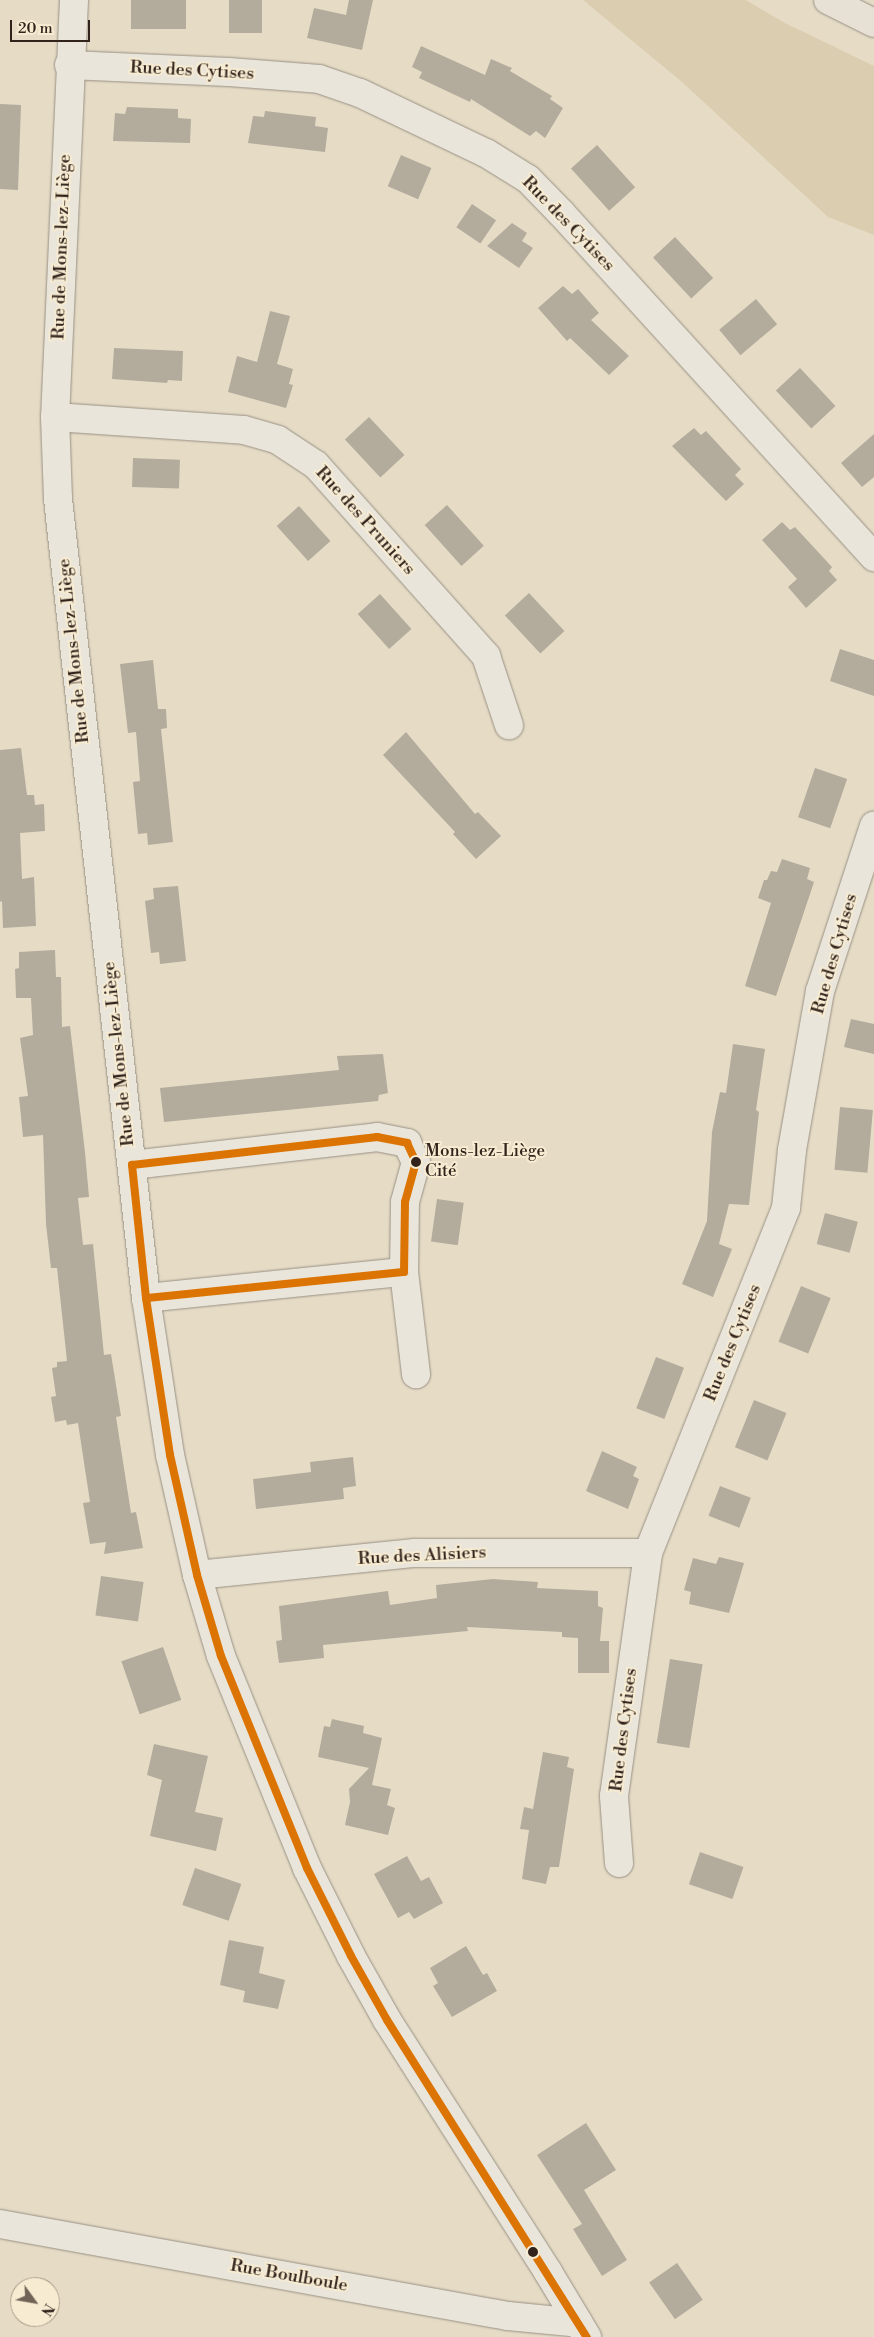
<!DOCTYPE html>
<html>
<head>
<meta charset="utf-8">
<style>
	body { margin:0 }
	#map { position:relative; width:874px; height:2337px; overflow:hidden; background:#e6dcc6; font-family:"Libre Bodoni",serif }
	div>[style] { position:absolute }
	.green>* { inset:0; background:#dbcdb0 }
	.building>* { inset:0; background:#b3ab9c; transform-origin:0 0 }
	.roads { filter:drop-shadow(0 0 1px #989083) drop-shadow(0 0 1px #989083) }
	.minor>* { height:28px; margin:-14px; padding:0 14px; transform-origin:14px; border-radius:14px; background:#eae5da }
	.major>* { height:28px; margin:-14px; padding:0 14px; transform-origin:14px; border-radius:14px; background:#e6e1d4 }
	.bus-1>* { height:8px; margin:-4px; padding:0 4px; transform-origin:4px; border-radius:4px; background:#dc7403 }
	.dots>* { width:14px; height:14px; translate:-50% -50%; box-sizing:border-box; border:2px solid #f7ecd2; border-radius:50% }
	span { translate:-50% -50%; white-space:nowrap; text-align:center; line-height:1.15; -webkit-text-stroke:4px #f7ecd2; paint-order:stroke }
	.bus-label { font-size:17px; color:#31221b }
	.left { translate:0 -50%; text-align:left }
	.street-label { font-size:18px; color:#31221b }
	.north { position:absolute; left:10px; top:2277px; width:50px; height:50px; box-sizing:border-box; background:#f7ecd2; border:1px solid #a89b89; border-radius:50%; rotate:122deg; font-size:14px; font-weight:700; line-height:20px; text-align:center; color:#31221b }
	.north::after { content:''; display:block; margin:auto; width:18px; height:22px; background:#706357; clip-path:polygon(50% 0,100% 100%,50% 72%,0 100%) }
	.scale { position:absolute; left:10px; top:20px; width:80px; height:22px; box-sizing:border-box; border:2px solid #31221b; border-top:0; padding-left:6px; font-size:15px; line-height:18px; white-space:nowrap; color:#31221b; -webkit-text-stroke:4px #f7ecd2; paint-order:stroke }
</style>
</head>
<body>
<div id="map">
	<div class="green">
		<div style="clip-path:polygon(583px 0,746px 0,783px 22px,874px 66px,874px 235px,828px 217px,682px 82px)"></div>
	</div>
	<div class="building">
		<div style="left:131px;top:0;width:55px;height:29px"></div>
		<div style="left:229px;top:0;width:33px;height:33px"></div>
		<div style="clip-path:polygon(349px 0,373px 0,362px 50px,307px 38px,314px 8px,346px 15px)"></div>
		<div style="clip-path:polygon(421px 46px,485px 75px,491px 59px,512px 68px,510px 71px,552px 96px,550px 99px,563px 108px,545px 138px,536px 131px,530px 136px,471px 99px,470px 102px,419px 78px,422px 72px,412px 67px)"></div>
		<div style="clip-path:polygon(0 104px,21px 105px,18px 190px,0 189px)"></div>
		<div style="clip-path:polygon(127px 107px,178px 109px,178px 118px,191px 119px,190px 143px,113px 141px,115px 113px,125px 114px)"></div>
		<div style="clip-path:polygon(265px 111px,316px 117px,315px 126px,328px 128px,325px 152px,248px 143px,253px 116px,264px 117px)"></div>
		<div style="left:597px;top:145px;width:57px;height:35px;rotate:48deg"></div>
		<div style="left:401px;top:155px;width:33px;height:34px;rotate:23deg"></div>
		<div style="left:472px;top:204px;width:29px;height:28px;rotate:34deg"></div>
		<div style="clip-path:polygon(512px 223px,527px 233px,522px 241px,533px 248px,519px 268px,487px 246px)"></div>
		<div style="left:675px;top:237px;width:56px;height:30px;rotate:47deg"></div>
		<div style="clip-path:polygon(563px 286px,572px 294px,578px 289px,599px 313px,591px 320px,629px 356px,609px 375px,570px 338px,567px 341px,538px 308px)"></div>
		<div style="left:756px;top:299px;width:33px;height:48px;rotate:50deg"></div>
		<div style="clip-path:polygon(270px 311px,290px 316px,277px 364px,293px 369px,289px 384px,293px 385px,286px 408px,228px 392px,237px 356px,257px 362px)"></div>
		<div style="clip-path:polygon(114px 348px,183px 351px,182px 381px,168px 380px,167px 383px,112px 379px)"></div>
		<div style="left:800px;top:368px;width:52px;height:33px;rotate:47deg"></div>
		<div style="left:369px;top:417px;width:52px;height:33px;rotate:47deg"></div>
		<div style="clip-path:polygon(694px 428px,701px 435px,706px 431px,741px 469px,735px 475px,744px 484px,726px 501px,672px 446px)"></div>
		<div style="clip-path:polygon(874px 434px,874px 477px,862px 487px,841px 463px)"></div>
		<div style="left:133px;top:458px;width:47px;height:29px;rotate:2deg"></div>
		<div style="left:447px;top:505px;width:55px;height:30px;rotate:48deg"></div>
		<div style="left:299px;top:506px;width:47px;height:30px;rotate:48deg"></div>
		<div style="clip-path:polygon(782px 522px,790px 530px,795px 527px,832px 567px,829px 571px,837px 580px,806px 608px,788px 587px,797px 579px,762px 540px)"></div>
		<div style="left:529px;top:593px;width:52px;height:33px;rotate:47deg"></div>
		<div style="left:380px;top:594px;width:47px;height:30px;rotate:48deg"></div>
		<div style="clip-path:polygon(840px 649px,874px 660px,874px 696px,830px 681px)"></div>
		<div style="clip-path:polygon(153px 660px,158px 709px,166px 709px,167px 728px,161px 729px,173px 842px,148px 845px,147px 833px,138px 834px,133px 782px,140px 781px,136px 732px,128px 733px,120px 664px)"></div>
		<div style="clip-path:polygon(406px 732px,475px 814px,478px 812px,501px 836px,476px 859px,453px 834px,455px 832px,383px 755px)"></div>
		<div style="clip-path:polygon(21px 748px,27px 795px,34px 795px,35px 805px,44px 804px,45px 831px,20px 833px,22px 879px,34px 877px,36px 926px,3px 928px,2px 901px,0 902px,0 750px)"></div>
		<div style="left:815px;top:768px;width:34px;height:52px;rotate:19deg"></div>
		<div style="clip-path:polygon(782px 859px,810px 868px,807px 879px,814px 882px,776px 996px,745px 986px,771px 903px,758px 898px,764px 880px,767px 880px,771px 871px,777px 872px)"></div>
		<div style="clip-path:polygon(178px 886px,186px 961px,160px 964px,159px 952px,151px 953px,145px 901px,154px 899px,153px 888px)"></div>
		<div style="clip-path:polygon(55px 950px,56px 977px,61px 977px,62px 1027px,70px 1026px,85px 1152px,89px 1197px,78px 1198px,83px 1245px,93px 1244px,104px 1355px,111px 1354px,121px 1416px,116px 1417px,131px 1513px,136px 1512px,143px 1548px,104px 1554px,106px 1542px,90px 1544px,83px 1503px,90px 1502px,78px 1423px,67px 1425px,66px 1420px,55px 1422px,51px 1397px,56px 1396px,52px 1368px,57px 1367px,57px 1362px,67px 1361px,57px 1268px,51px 1268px,46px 1224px,43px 1135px,23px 1137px,19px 1097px,28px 1096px,20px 1038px,33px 1035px,31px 998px,16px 998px,15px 969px,19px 968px,19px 952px)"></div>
		<div style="clip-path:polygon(851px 1019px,874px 1024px,874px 1054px,844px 1047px)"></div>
		<div style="clip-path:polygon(733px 1044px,765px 1049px,756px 1110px,759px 1112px,749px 1205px,729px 1204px,719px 1244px,732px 1249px,713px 1297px,682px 1284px,707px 1221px,712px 1132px,720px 1092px,726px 1093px)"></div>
		<div style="clip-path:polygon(383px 1054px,388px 1093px,379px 1095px,378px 1101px,164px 1122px,160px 1088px,339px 1070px,337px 1056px)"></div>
		<div style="left:840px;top:1107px;width:33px;height:63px;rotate:5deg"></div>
		<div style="left:437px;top:1199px;width:27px;height:43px;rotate:8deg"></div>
		<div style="left:825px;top:1213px;width:34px;height:32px;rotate:15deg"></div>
		<div style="left:801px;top:1286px;width:32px;height:60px;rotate:22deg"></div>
		<div style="left:656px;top:1357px;width:30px;height:55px;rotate:21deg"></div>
		<div style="left:754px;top:1400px;width:35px;height:51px;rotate:22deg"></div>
		<div style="clip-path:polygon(602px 1451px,637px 1467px,633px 1476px,639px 1479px,628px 1509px,586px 1491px)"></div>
		<div style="clip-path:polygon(353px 1457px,356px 1486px,343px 1488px,344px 1499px,256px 1509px,253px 1479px,311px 1472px,310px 1462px)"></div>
		<div style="left:720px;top:1486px;width:33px;height:32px;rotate:21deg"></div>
		<div style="clip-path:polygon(719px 1557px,744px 1563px,729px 1613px,689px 1604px,691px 1592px,684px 1590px,693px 1558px,716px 1564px)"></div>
		<div style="left:101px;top:1576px;width:43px;height:40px;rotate:8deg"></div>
		<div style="clip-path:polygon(493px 1579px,538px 1582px,537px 1588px,598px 1591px,598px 1606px,603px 1608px,600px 1641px,609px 1641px,609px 1673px,578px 1673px,578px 1638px,562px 1637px,562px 1632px,467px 1627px,468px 1631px,323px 1645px,324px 1658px,279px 1663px,276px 1641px,282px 1640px,279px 1606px,388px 1591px,390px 1605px,437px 1598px,436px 1585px)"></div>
		<div style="left:163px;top:1647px;width:56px;height:44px;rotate:71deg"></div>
		<div style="left:670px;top:1659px;width:33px;height:85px;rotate:9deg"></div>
		<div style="clip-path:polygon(332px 1719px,364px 1726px,363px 1733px,382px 1738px,372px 1785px,391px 1789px,387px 1805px,395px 1808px,388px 1835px,345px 1825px,350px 1802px,349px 1789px,369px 1768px,318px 1757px,324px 1726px,330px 1727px)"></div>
		<div style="clip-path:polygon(154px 1744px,208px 1756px,195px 1812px,223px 1818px,216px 1851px,150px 1836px,162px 1780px,147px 1775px)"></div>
		<div style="clip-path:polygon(543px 1752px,569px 1757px,567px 1767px,574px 1769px,559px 1867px,550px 1867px,546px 1884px,522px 1879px,529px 1830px,520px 1829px,524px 1807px,533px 1809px)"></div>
		<div style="left:700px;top:1852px;width:46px;height:34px;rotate:19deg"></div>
		<div style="clip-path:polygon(407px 1856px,421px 1881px,429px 1877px,443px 1903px,414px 1919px,409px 1912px,398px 1918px,374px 1874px)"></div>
		<div style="left:195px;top:1868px;width:49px;height:39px;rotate:19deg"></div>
		<div style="clip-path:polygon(229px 1940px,264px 1947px,259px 1973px,285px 1980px,278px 2009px,243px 2002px,245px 1991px,220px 1985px)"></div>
		<div style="clip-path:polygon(466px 1946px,483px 1975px,487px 1973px,497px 1991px,452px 2017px,433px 1986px,438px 1983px,430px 1968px)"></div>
		<div style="clip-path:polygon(586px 2123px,616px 2170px,584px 2190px,627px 2260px,602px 2276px,573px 2229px,582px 2224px,537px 2155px)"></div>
		<div style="left:677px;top:2263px;width:45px;height:34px;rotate:55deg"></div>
	</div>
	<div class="roads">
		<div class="minor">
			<div style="left:74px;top:0;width:417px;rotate:92.6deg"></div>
			<div style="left:55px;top:417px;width:82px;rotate:87.9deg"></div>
			<div style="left:58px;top:499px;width:804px;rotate:83.71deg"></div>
			<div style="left:146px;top:1298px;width:159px;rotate:81.3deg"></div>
			<div style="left:170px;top:1455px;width:123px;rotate:77.3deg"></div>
			<div style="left:197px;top:1575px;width:84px;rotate:73.5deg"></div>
			<div style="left:221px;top:1656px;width:229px;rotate:67.9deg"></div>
			<div style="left:307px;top:1868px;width:98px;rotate:63.4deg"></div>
			<div style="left:351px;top:1956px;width:73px;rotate:60.6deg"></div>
			<div style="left:387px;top:2020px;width:299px;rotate:57.4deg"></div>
			<div style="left:548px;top:2272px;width:76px;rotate:59deg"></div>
			<div style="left:69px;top:65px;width:160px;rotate:2.5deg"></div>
			<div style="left:229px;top:72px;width:90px;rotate:4.4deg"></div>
			<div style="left:319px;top:79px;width:43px;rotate:18.9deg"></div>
			<div style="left:360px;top:93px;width:140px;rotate:25.5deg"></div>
			<div style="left:486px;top:153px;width:49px;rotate:31.8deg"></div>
			<div style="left:528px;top:179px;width:49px;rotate:45.8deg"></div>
			<div style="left:562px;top:214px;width:464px;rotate:47.7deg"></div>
			<div style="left:55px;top:417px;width:189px;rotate:3.9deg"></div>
			<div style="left:244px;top:430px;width:35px;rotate:16deg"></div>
			<div style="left:278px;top:440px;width:45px;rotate:33.3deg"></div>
			<div style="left:316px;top:465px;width:256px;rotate:48.3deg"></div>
			<div style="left:486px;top:656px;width:73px;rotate:71.6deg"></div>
			<div style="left:132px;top:1165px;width:247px;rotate:-6.5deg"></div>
			<div style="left:377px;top:1137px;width:31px;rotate:11deg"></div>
			<div style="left:407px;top:1143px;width:21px;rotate:65deg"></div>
			<div style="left:416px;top:1162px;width:41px;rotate:105.4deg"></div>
			<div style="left:405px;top:1202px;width:70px;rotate:90.8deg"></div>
			<div style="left:404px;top:1272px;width:103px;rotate:83.3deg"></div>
			<div style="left:146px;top:1298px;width:259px;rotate:-5.8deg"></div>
			<div style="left:197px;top:1575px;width:219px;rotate:-5.8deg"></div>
			<div style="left:415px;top:1553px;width:233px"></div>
			<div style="left:619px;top:1863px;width:67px;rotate:-94.3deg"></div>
			<div style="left:614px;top:1796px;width:245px;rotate:-82deg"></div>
			<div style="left:648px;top:1553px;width:372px;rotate:-68.2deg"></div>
			<div style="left:786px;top:1208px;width:58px;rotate:-84.1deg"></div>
			<div style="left:792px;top:1150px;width:161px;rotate:-80deg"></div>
			<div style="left:820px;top:991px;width:174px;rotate:-71.9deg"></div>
			<div style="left:0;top:2224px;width:516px;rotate:10.27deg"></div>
			<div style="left:508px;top:2316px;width:71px;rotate:5.6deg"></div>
		</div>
		<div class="major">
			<div style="left:828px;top:0;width:51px;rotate:26.6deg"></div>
		</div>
	</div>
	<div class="bus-1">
		<div style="left:377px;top:1137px;width:31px;rotate:11deg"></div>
		<div style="left:407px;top:1143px;width:21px;rotate:65deg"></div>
		<div style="left:416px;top:1162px;width:41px;rotate:105.4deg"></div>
		<div style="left:405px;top:1202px;width:70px;rotate:90.8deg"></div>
		<div style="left:404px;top:1272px;width:259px;rotate:174.2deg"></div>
		<div style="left:146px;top:1298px;width:134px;rotate:-96deg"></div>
		<div style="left:132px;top:1165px;width:247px;rotate:-6.5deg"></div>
		<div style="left:146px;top:1298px;width:159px;rotate:81.3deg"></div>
		<div style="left:170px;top:1455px;width:123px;rotate:77.3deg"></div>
		<div style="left:197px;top:1575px;width:84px;rotate:73.5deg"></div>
		<div style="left:221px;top:1656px;width:229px;rotate:67.9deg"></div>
		<div style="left:307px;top:1868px;width:98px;rotate:63.4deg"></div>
		<div style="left:351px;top:1956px;width:73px;rotate:60.6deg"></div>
		<div style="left:387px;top:2020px;width:375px;rotate:57.8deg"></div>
	</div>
	<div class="dots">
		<div style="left:416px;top:1162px;background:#31221b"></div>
		<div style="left:533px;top:2252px;background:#31221b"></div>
	</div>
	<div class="bus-label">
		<span class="left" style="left:425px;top:1162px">Mons-lez-Liège<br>Cité</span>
	</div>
	<div class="street-label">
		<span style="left:192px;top:71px;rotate:3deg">Rue des Cytises</span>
		<span style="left:568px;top:224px;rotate:46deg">Rue des Cytises</span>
		<span style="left:62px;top:247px;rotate:-88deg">Rue de Mons-lez-Liège</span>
		<span style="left:365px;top:521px;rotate:48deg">Rue des Pruniers</span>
		<span style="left:74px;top:651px;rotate:-96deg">Rue de Mons-lez-Liège</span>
		<span style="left:835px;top:954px;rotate:-74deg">Rue des Cytises</span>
		<span style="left:119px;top:1054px;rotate:-96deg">Rue de Mons-lez-Liège</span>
		<span style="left:733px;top:1343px;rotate:-68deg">Rue des Cytises</span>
		<span style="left:422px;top:1556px;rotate:-3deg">Rue des Alisiers</span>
		<span style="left:624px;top:1730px;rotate:-83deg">Rue des Cytises</span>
		<span style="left:289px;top:2276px;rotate:10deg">Rue Boulboule</span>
	</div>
	<div class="north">N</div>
	<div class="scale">20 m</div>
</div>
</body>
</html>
